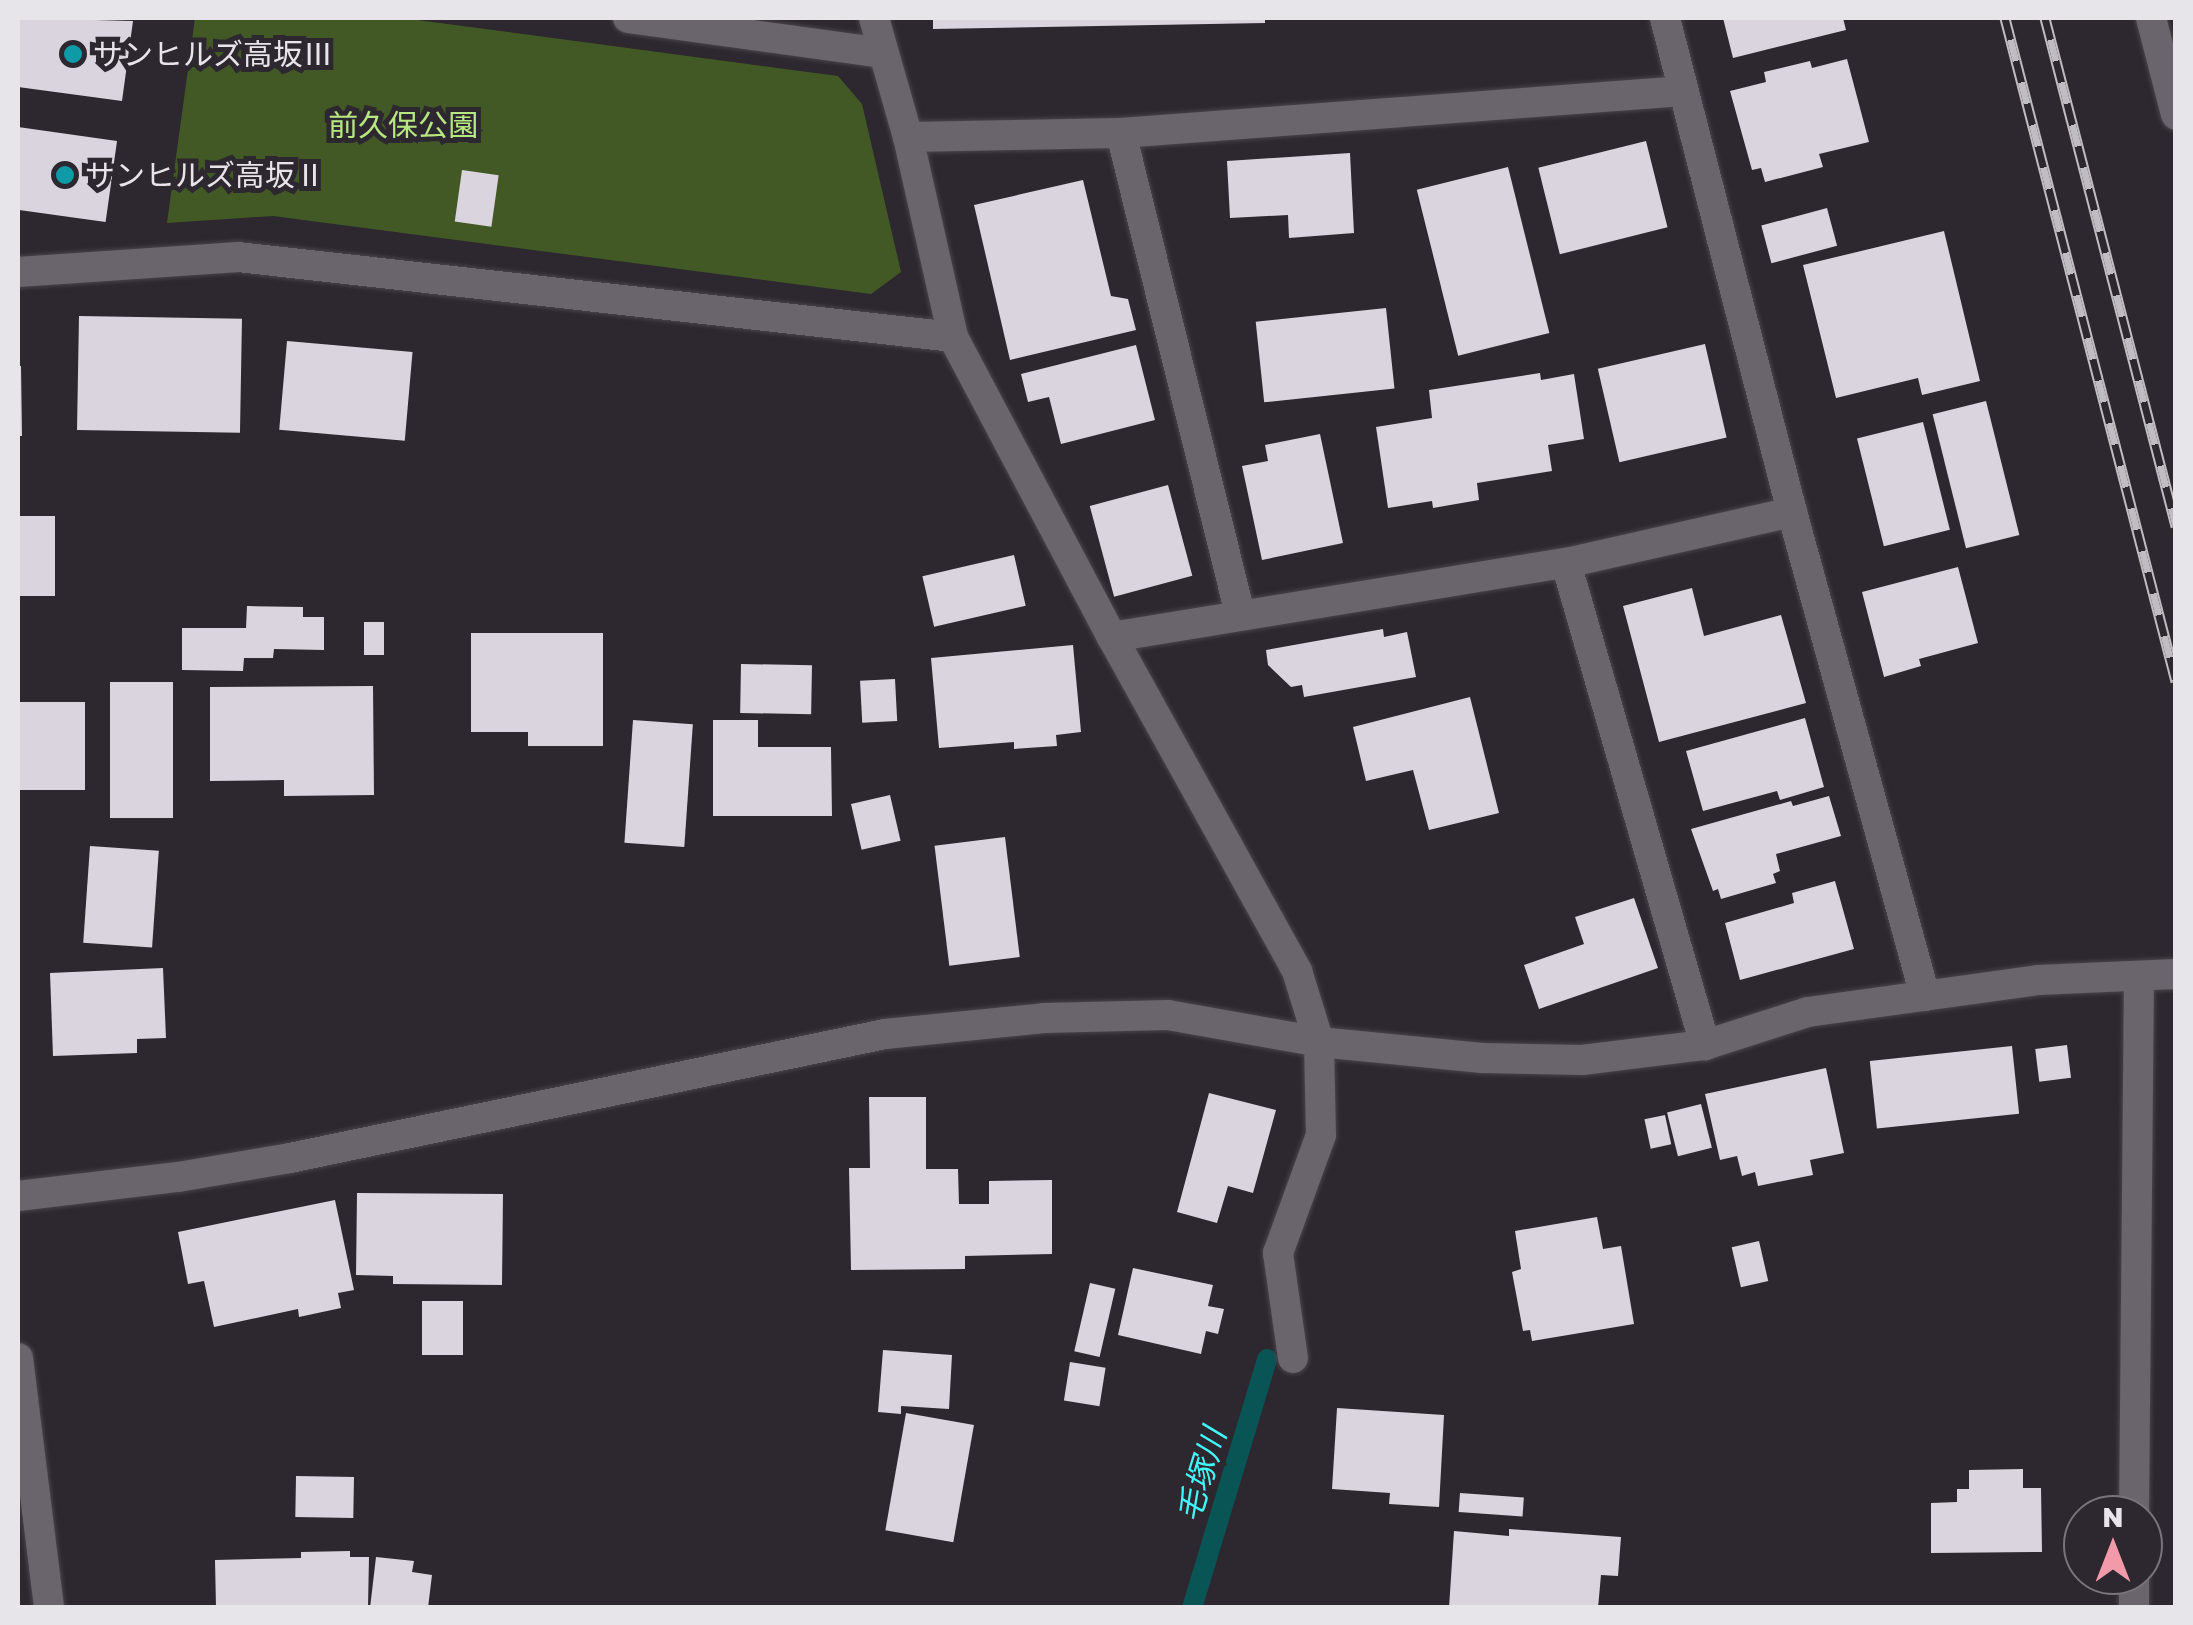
<!DOCTYPE html>
<html>
<head>
<meta charset="utf-8">
<style>
	body { margin:0 }
	#map { position:relative; width:2193px; height:1625px; overflow:hidden; background:#2d282f; font-family:"Golos Text","Noto Sans JP",sans-serif }
	div>[style] { position:absolute }
	.green>* { inset:0; background:#425925 }
	.stream>* { height:20px; margin:-10px; padding:0 10px; transform-origin:10px; border-radius:10px; background:#095455 }
	.building>* { inset:0; background:#d9d4dd; transform-origin:0 0 }
	.roads { filter:drop-shadow(0 0 2px #48444a) drop-shadow(0 0 2px #48444a) }
	.minor>* { height:30px; margin:-15px; padding:0 15px; transform-origin:15px; border-radius:15px; background:#6a646d }
	.rail>* { height:11px; margin-top:-5.5px; transform-origin:0; background:repeating-linear-gradient(90deg,#2d282f 0 22px,#c0bdc2 0 44px); box-sizing:border-box; border-block:2px solid #c0bdc2 }
	.dots>* { width:28px; height:28px; translate:-50% -50%; box-sizing:border-box; border:5px solid #2d282f; border-radius:50% }
	span { translate:-50% -50%; white-space:nowrap; text-align:center; line-height:1.15; -webkit-text-stroke:10px #2d282f; paint-order:stroke }
	.poi-label { font-size:30px; color:#e8e5ea }
	.left { translate:0 -50%; text-align:left }
	.park-label { font-size:30px; color:#b7e780 }
	.water-label { font-size:32px; color:#41f8fb; font-style:italic }
	.frame { position:absolute; inset:0; border:20px solid #e8e5ea; pointer-events:none }
	.north { position:absolute; left:2063px; top:1495px; width:100px; height:100px; box-sizing:border-box; background:#2d282f; border:2px solid #78747a; border-radius:50%; rotate:0deg; font-size:28px; font-weight:700; line-height:40px; text-align:center; color:#e8e5ea }
	.north::after { content:''; display:block; margin:auto; width:35px; height:45px; background:#f39aaa; clip-path:polygon(50% 0,100% 100%,50% 72%,0 100%) }
</style>
</head>
<body>
<div id="map">
	<div class="green">
		<div style="clip-path:polygon(195px 18px,402px 18px,838px 76px,862px 104px,901px 272px,871px 294px,273px 216px,167px 223px)"></div>
	</div>
	<div class="stream">
		<div style="left:1192px;top:1608px;width:260px;rotate:-73.2deg"></div>
	</div>
	<div class="building">
		<div style="clip-path:polygon(18px 18px,133px 21px,122px 101px,18px 87px)"></div>
		<div style="clip-path:polygon(933px 18px,1265px 18px,1265px 23px,933px 29px)"></div>
		<div style="clip-path:polygon(1723px 18px,1843px 18px,1846px 30px,1733px 58px)"></div>
		<div style="clip-path:polygon(1847px 59px,1869px 142px,1819px 154px,1823px 167px,1765px 182px,1761px 168px,1752px 170px,1730px 91px,1766px 82px,1764px 72px,1810px 61px,1812px 68px)"></div>
		<div style="left:18px;top:127px;width:100px;height:82px;rotate:8deg"></div>
		<div style="left:1646px;top:141px;width:89px;height:111px;rotate:76deg"></div>
		<div style="clip-path:polygon(1350px 153px,1354px 233px,1289px 238px,1288px 215px,1230px 218px,1227px 161px)"></div>
		<div style="left:1508px;top:167px;width:171px;height:94px;rotate:76deg"></div>
		<div style="left:462px;top:170px;width:37px;height:52px;rotate:8deg"></div>
		<div style="clip-path:polygon(1083px 180px,1111px 296px,1128px 299px,1136px 330px,1010px 360px,974px 205px)"></div>
		<div style="left:1827px;top:208px;width:39px;height:68px;rotate:75deg"></div>
		<div style="clip-path:polygon(1944px 231px,1980px 381px,1922px 395px,1918px 378px,1836px 398px,1803px 265px)"></div>
		<div style="left:1386px;top:308px;width:81px;height:131px;rotate:84deg"></div>
		<div style="left:79px;top:316px;width:163px;height:114px;rotate:1deg"></div>
		<div style="left:287px;top:341px;width:126px;height:89px;rotate:5deg"></div>
		<div style="left:1705px;top:344px;width:96px;height:110px;rotate:77deg"></div>
		<div style="clip-path:polygon(1136px 345px,1155px 420px,1061px 444px,1049px 397px,1028px 402px,1021px 374px)"></div>
		<div style="clip-path:polygon(18px 366px,21px 366px,22px 436px,18px 436px)"></div>
		<div style="clip-path:polygon(1540px 373px,1541px 380px,1574px 374px,1584px 439px,1548px 445px,1552px 471px,1477px 483px,1479px 500px,1433px 508px,1432px 501px,1388px 508px,1376px 427px,1432px 418px,1429px 390px)"></div>
		<div style="left:1986px;top:401px;width:138px;height:55px;rotate:76deg"></div>
		<div style="left:1923px;top:422px;width:111px;height:68px;rotate:76deg"></div>
		<div style="clip-path:polygon(1320px 434px,1343px 543px,1262px 560px,1242px 466px,1268px 461px,1265px 445px)"></div>
		<div style="left:1168px;top:485px;width:94px;height:81px;rotate:75deg"></div>
		<div style="left:18px;top:516px;width:37px;height:80px"></div>
		<div style="left:1014px;top:555px;width:52px;height:94px;rotate:77deg"></div>
		<div style="clip-path:polygon(1958px 567px,1978px 643px,1919px 659px,1921px 666px,1884px 677px,1862px 592px)"></div>
		<div style="clip-path:polygon(1692px 588px,1704px 636px,1781px 615px,1806px 703px,1659px 742px,1623px 606px)"></div>
		<div style="clip-path:polygon(247px 606px,303px 607px,303px 617px,324px 617px,324px 650px,274px 649px,273px 658px,244px 658px,243px 671px,182px 670px,182px 628px,246px 628px)"></div>
		<div style="left:364px;top:622px;width:20px;height:33px"></div>
		<div style="clip-path:polygon(1383px 629px,1384px 637px,1407px 632px,1416px 677px,1304px 697px,1302px 685px,1291px 687px,1268px 665px,1266px 650px)"></div>
		<div style="clip-path:polygon(471px 633px,603px 633px,603px 746px,528px 746px,528px 732px,471px 732px)"></div>
		<div style="clip-path:polygon(1073px 645px,1081px 732px,1056px 735px,1057px 746px,1014px 749px,1014px 742px,939px 748px,931px 658px)"></div>
		<div style="left:741px;top:664px;width:71px;height:49px;rotate:1deg"></div>
		<div style="left:895px;top:679px;width:42px;height:35px;rotate:87deg"></div>
		<div style="left:110px;top:682px;width:63px;height:136px"></div>
		<div style="clip-path:polygon(373px 686px,374px 795px,284px 796px,284px 780px,210px 781px,210px 687px)"></div>
		<div style="clip-path:polygon(1470px 697px,1499px 813px,1429px 830px,1413px 770px,1366px 781px,1353px 727px)"></div>
		<div style="left:18px;top:702px;width:67px;height:88px"></div>
		<div style="clip-path:polygon(1805px 718px,1824px 787px,1780px 800px,1777px 791px,1703px 811px,1686px 751px)"></div>
		<div style="left:633px;top:720px;width:60px;height:123px;rotate:4deg"></div>
		<div style="clip-path:polygon(713px 720px,758px 720px,758px 747px,831px 747px,832px 816px,713px 816px)"></div>
		<div style="left:890px;top:795px;width:47px;height:40px;rotate:77deg"></div>
		<div style="clip-path:polygon(1829px 796px,1841px 836px,1776px 854px,1780px 871px,1773px 874px,1776px 883px,1721px 899px,1718px 889px,1713px 891px,1691px 829px,1791px 801px,1793px 806px)"></div>
		<div style="left:1005px;top:837px;width:121px;height:71px;rotate:83deg"></div>
		<div style="left:90px;top:846px;width:69px;height:97px;rotate:4deg"></div>
		<div style="clip-path:polygon(1835px 881px,1854px 949px,1740px 980px,1725px 923px,1794px 903px,1792px 893px)"></div>
		<div style="clip-path:polygon(1634px 898px,1658px 968px,1539px 1009px,1524px 965px,1584px 944px,1575px 917px)"></div>
		<div style="clip-path:polygon(163px 968px,166px 1038px,137px 1039px,137px 1053px,53px 1056px,50px 973px)"></div>
		<div style="left:2067px;top:1045px;width:33px;height:32px;rotate:83deg"></div>
		<div style="left:2012px;top:1046px;width:68px;height:143px;rotate:84deg"></div>
		<div style="clip-path:polygon(1826px 1068px,1844px 1153px,1810px 1160px,1813px 1175px,1758px 1186px,1755px 1172px,1742px 1176px,1737px 1156px,1720px 1160px,1705px 1094px)"></div>
		<div style="clip-path:polygon(1209px 1093px,1276px 1110px,1253px 1193px,1228px 1186px,1217px 1223px,1177px 1212px)"></div>
		<div style="clip-path:polygon(869px 1097px,926px 1097px,926px 1169px,958px 1169px,959px 1204px,989px 1204px,989px 1181px,1052px 1180px,1052px 1254px,965px 1256px,965px 1269px,851px 1270px,849px 1168px,870px 1168px)"></div>
		<div style="left:1701px;top:1104px;width:45px;height:35px;rotate:76deg"></div>
		<div style="left:1665px;top:1115px;width:30px;height:21px;rotate:78deg"></div>
		<div style="clip-path:polygon(357px 1193px,503px 1194px,502px 1285px,393px 1284px,393px 1276px,356px 1275px)"></div>
		<div style="clip-path:polygon(335px 1200px,354px 1290px,338px 1293px,341px 1308px,299px 1317px,298px 1309px,214px 1327px,204px 1281px,188px 1284px,178px 1232px)"></div>
		<div style="clip-path:polygon(1597px 1217px,1603px 1249px,1621px 1246px,1634px 1324px,1532px 1341px,1530px 1330px,1523px 1331px,1512px 1272px,1521px 1269px,1515px 1231px)"></div>
		<div style="left:1759px;top:1241px;width:41px;height:28px;rotate:77deg"></div>
		<div style="clip-path:polygon(1133px 1268px,1213px 1285px,1208px 1306px,1224px 1309px,1218px 1334px,1206px 1331px,1201px 1354px,1118px 1335px)"></div>
		<div style="left:1090px;top:1283px;width:26px;height:70px;rotate:13deg"></div>
		<div style="left:422px;top:1301px;width:41px;height:54px"></div>
		<div style="clip-path:polygon(883px 1350px,952px 1355px,949px 1409px,901px 1406px,901px 1414px,878px 1412px)"></div>
		<div style="left:1070px;top:1362px;width:36px;height:39px;rotate:9deg"></div>
		<div style="clip-path:polygon(1337px 1408px,1444px 1415px,1439px 1507px,1389px 1504px,1390px 1493px,1332px 1489px)"></div>
		<div style="left:906px;top:1413px;width:69px;height:119px;rotate:10deg"></div>
		<div style="clip-path:polygon(2023px 1469px,2023px 1488px,2041px 1488px,2042px 1552px,1931px 1553px,1931px 1503px,1957px 1502px,1957px 1489px,1969px 1489px,1969px 1470px)"></div>
		<div style="left:296px;top:1476px;width:58px;height:41px;rotate:1deg"></div>
		<div style="left:1460px;top:1493px;width:64px;height:19px;rotate:4deg"></div>
		<div style="clip-path:polygon(1509px 1529px,1621px 1537px,1618px 1576px,1601px 1575px,1598px 1608px,1449px 1608px,1454px 1531px,1509px 1536px)"></div>
		<div style="clip-path:polygon(350px 1551px,350px 1557px,369px 1557px,368px 1608px,216px 1608px,215px 1560px,301px 1558px,301px 1552px)"></div>
		<div style="clip-path:polygon(376px 1557px,414px 1561px,412px 1572px,432px 1575px,428px 1608px,370px 1608px)"></div>
	</div>
	<div class="roads">
		<div class="minor">
			<div style="left:628px;top:18px;width:256px;rotate:7.8deg"></div>
			<div style="left:874px;top:18px;width:124px;rotate:74.1deg"></div>
			<div style="left:908px;top:137px;width:205px;rotate:77.3deg"></div>
			<div style="left:953px;top:337px;width:340px;rotate:62.1deg"></div>
			<div style="left:1112px;top:637px;width:382px;rotate:61deg"></div>
			<div style="left:1297px;top:971px;width:74px;rotate:72.8deg"></div>
			<div style="left:1319px;top:1042px;width:93px;rotate:88.8deg"></div>
			<div style="left:1321px;top:1135px;width:126px;rotate:110deg"></div>
			<div style="left:1278px;top:1253px;width:106px;rotate:81.9deg"></div>
			<div style="left:1665px;top:18px;width:510px;rotate:75.58deg"></div>
			<div style="left:1792px;top:512px;width:502px;rotate:74.63deg"></div>
			<div style="left:2151px;top:18px;width:100px;rotate:75.5deg"></div>
			<div style="left:1121px;top:133px;width:495px;rotate:76.1deg"></div>
			<div style="left:908px;top:137px;width:213px;rotate:-1.1deg"></div>
			<div style="left:1121px;top:133px;width:564px;rotate:-4.27deg"></div>
			<div style="left:18px;top:272px;width:221px;rotate:-3.9deg"></div>
			<div style="left:238px;top:257px;width:719px;rotate:6.38deg"></div>
			<div style="left:1566px;top:563px;width:502px;rotate:73.91deg"></div>
			<div style="left:1112px;top:637px;width:460px;rotate:-9.3deg"></div>
			<div style="left:1566px;top:563px;width:232px;rotate:-12.7deg"></div>
			<div style="left:18px;top:1196px;width:161px;rotate:-6.8deg"></div>
			<div style="left:178px;top:1177px;width:114px;rotate:-9.6deg"></div>
			<div style="left:290px;top:1158px;width:608px;rotate:-11.77deg"></div>
			<div style="left:885px;top:1034px;width:160px;rotate:-5.7deg"></div>
			<div style="left:1044px;top:1018px;width:124px;rotate:-1.4deg"></div>
			<div style="left:1168px;top:1015px;width:153px;rotate:10.1deg"></div>
			<div style="left:1319px;top:1042px;width:164px;rotate:5.6deg"></div>
			<div style="left:1482px;top:1058px;width:100px;rotate:1.1deg"></div>
			<div style="left:1582px;top:1060px;width:124px;rotate:-7deg"></div>
			<div style="left:1705px;top:1045px;width:108px;rotate:-17.8deg"></div>
			<div style="left:1808px;top:1012px;width:232px;rotate:-7.9deg"></div>
			<div style="left:2038px;top:980px;width:138px;rotate:-2.5deg"></div>
			<div style="left:18px;top:1358px;width:252px;rotate:82.9deg"></div>
			<div style="left:2134px;top:1515px;width:538px;rotate:-89.47deg"></div>
			<div style="left:2134px;top:1608px;width:33px;rotate:-90deg"></div>
		</div>
	</div>
	<div class="rail">
		<div style="left:2005px;top:18px;width:685px;rotate:75.54deg"></div>
		<div style="left:2045px;top:18px;width:525px;rotate:75.54deg"></div>
	</div>
	<div class="dots">
		<div style="left:73px;top:54px;background:#0f9aa8"></div>
		<div style="left:65px;top:175px;background:#0f9aa8"></div>
	</div>
	<div class="poi-label">
		<span class="left" style="left:93px;top:54px">サンヒルズ高坂Ⅲ</span>
		<span class="left" style="left:85px;top:175px">サンヒルズ高坂Ⅱ</span>
	</div>
	<div class="park-label">
		<span style="left:403px;top:125px">前久保公園</span>
	</div>
	<div class="water-label">
		<span style="left:1201px;top:1475px;rotate:-73deg">毛塚川</span>
	</div>
	<div class="frame"></div>
	<div class="north">N</div>
</div>
</body>
</html>
